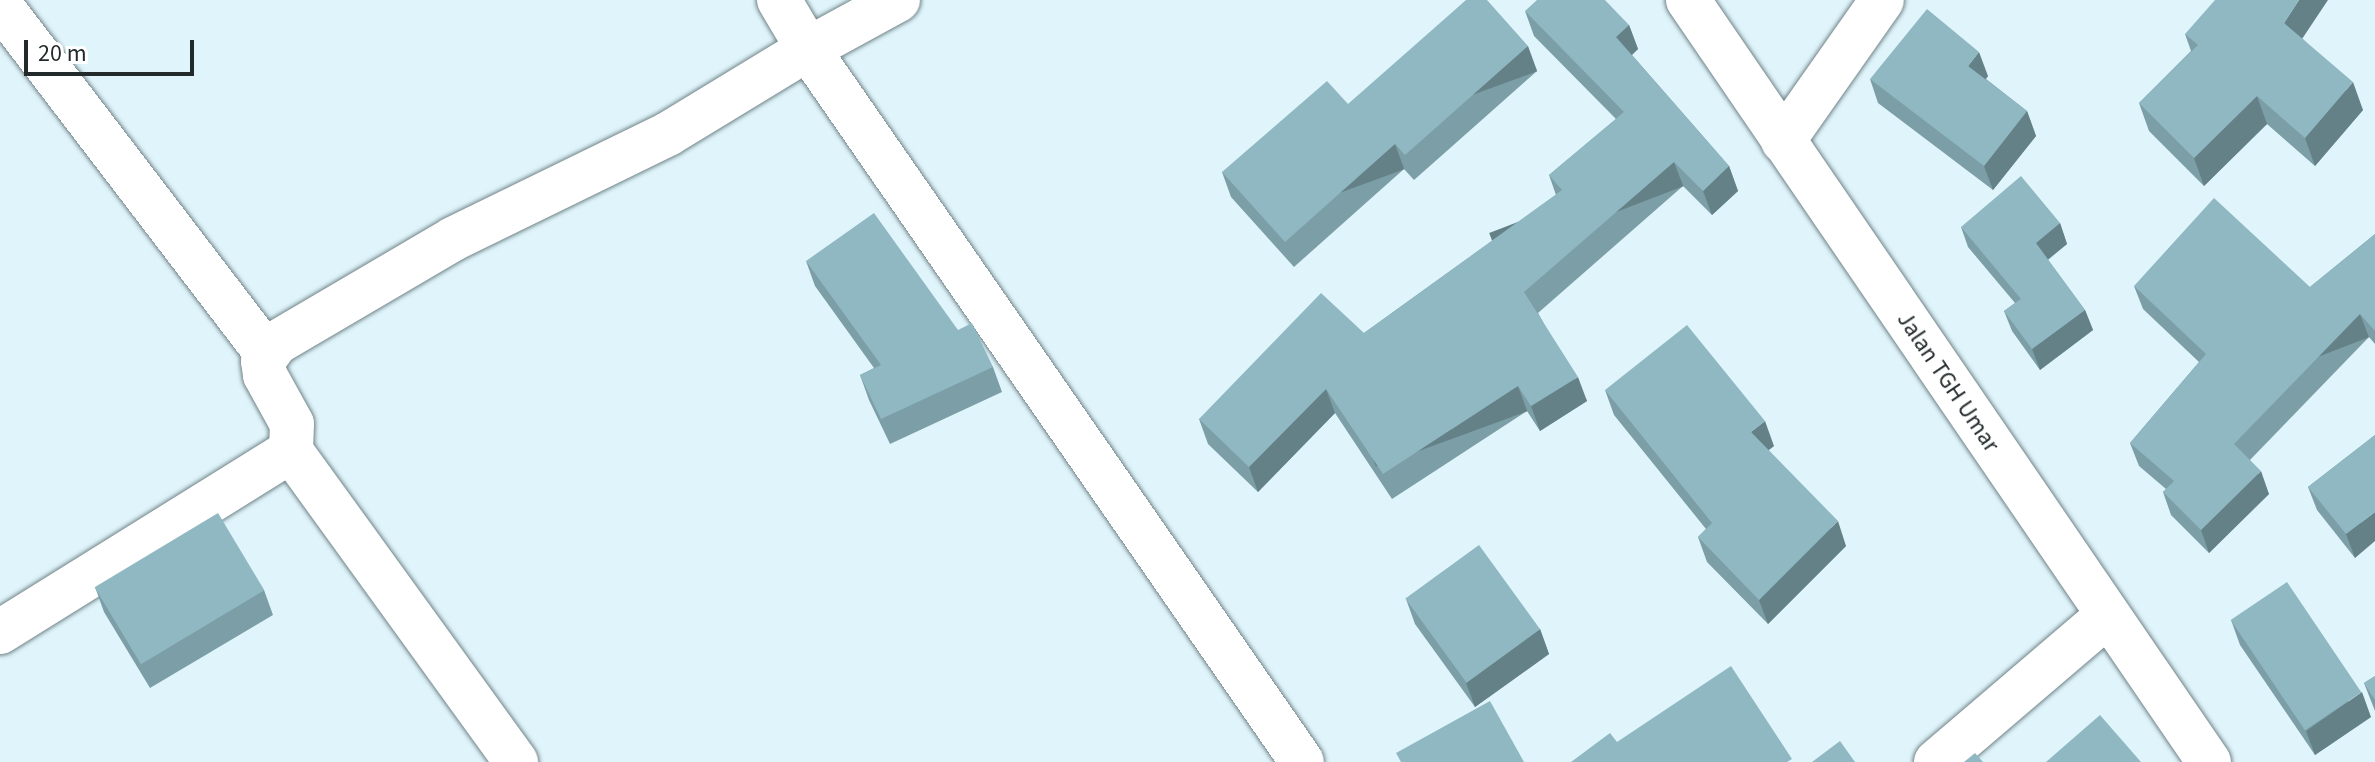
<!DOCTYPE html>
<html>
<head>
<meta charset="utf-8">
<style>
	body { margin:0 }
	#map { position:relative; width:2375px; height:762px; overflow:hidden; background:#e0f5fb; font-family:"Source Sans 3",sans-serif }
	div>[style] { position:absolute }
	.roads { filter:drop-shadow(0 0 2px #708388) drop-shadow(0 0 2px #708388) }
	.minor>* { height:44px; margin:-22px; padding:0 22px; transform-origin:22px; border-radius:22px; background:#fff }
	.major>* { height:44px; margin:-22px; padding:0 22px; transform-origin:22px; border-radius:22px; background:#fff }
	.wall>* { inset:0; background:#7c9ea7 }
	.shaded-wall>* { inset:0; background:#658188; transform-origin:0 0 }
	.building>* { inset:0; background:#90b8c2; transform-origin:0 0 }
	span { translate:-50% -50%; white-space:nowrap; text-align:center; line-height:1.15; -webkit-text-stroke:8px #fff; paint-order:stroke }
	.street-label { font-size:24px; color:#222a2b }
	.scale { position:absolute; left:24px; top:40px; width:170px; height:36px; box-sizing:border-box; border:4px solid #222a2b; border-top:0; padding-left:10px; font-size:24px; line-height:28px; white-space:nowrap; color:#222a2b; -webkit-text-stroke:6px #fff; paint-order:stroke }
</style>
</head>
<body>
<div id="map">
	<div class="roads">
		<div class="minor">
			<div style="left:898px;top:0;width:102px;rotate:151.4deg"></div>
			<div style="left:808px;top:49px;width:867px;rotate:55.28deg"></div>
			<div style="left:0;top:5px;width:438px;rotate:52.6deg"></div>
			<div style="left:1783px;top:141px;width:172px;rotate:-54.9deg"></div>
			<div style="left:291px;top:451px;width:384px;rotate:54.1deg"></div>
			<div style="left:0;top:632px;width:343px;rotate:-31.9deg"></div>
			<div style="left:291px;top:451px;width:27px;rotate:-88deg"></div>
			<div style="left:292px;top:424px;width:56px;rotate:-118.9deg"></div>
			<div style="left:265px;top:375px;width:14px;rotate:-98deg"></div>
			<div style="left:263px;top:361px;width:22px;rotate:-54deg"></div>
			<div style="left:276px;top:343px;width:205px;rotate:-30.4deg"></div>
			<div style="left:453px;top:239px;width:239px;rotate:-26deg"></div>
			<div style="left:668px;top:134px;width:164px;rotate:-31.3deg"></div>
			<div style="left:808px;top:49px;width:57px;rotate:-120.6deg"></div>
			<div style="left:1936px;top:762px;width:226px;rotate:-40.5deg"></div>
		</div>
		<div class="major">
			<div style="left:1688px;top:0;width:923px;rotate:55.64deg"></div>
		</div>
	</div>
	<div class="wall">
		<div style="clip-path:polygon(1525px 11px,1629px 25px,1638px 49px,1632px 55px,1729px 166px,1738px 191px,1712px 215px,1683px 186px,1538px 313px,1587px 401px,1540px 431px,1527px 411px,1392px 499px,1335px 413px,1258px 492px,1208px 444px,1199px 419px,1364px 333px,1556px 195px,1549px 175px,1616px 119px,1534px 36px)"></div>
		<div style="clip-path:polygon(2185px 34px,2303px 39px,2363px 110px,2315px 166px,2267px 124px,2204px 186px,2149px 131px,2139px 103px,2191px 51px)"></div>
		<div style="clip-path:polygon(1537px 71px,1414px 180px,1404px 169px,1294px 267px,1231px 197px,1222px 172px,1348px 104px)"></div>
		<div style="clip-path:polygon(1988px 76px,1986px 79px,2027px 111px,2036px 136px,1993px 190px,1878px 103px,1870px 79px)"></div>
		<div style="clip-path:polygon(2060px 223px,2067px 244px,2048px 260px,2085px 310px,2093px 330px,2040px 370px,2012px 331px,2004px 311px,2015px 303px,1968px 247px,1961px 227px)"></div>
		<div style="clip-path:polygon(2375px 234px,2375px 344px,2369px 337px,2250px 460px,2269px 494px,2209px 553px,2171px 515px,2163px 492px,2166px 489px,2139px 466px,2130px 443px,2199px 362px,2143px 309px,2134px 286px,2310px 287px)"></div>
		<div style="clip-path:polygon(806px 261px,958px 330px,993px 367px,1002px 392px,890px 444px,869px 400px,860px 375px,874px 368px,815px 286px)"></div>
		<div style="clip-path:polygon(1605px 390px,1774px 446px,1768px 450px,1846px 546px,1768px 624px,1707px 562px,1698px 537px,1706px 529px,1614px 415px)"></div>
		<div style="clip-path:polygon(2375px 435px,2355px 558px,2317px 510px,2308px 487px)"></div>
		<div style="clip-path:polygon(95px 587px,264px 590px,273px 615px,150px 688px,104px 612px)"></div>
		<div style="clip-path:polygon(1406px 599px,1540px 629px,1549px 654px,1475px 707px,1415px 624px)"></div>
		<div style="clip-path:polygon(2231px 620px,2371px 717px,2315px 755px,2240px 645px)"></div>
		<div style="clip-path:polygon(2375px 676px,2375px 711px,2364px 683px)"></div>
	</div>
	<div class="shaded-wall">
		<div style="clip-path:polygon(2299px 0,2328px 0,2294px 51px,2284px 23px)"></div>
		<div style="clip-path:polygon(1629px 25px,1638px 49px,1625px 61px,1616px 37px)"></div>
		<div style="left:1528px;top:46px;width:27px;height:164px;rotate:70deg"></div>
		<div style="clip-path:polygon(1979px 52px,1988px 76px,1977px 90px,1968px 66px)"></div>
		<div style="clip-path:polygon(2353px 82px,2363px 110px,2315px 166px,2305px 138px)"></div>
		<div style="clip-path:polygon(2257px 96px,2267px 124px,2204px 186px,2194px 158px)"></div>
		<div style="clip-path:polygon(2027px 111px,2036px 136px,1993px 190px,1984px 166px)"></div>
		<div style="left:1395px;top:144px;width:27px;height:147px;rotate:70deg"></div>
		<div style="left:1674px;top:162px;width:26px;height:198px;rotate:69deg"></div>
		<div style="clip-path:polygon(1729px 166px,1738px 191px,1712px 215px,1703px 191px)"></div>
		<div style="clip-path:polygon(2060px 223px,2067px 244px,2043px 263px,2036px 243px)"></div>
		<div style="clip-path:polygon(2085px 310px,2093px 330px,2040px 370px,2032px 349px)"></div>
		<div style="left:2360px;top:314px;width:25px;height:181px;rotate:69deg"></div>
		<div style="clip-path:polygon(1578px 377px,1587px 401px,1540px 431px,1531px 406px)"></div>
		<div style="left:1518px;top:386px;width:27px;height:161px;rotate:70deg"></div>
		<div style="clip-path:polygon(1326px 389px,1335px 413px,1258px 492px,1249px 467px)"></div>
		<div style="clip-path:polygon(1765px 421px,1774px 446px,1760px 457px,1751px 432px)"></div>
		<div style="clip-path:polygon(2261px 471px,2269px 494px,2209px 553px,2201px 530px)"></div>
		<div style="clip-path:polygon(2375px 512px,2375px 541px,2355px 558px,2346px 534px)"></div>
		<div style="clip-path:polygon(1838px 521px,1846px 546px,1768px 624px,1759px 600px)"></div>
		<div style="clip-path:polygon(1540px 629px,1549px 654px,1475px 707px,1466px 683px)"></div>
		<div style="clip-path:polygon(2362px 692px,2371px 717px,2315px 755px,2306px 731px)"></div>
	</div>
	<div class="building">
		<div style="clip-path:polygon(1466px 0,1487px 0,1528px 46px,1405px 155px,1395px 144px,1285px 242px,1222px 172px,1327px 81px,1348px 104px)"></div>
		<div style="clip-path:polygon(1537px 0,1605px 0,1629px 25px,1616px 37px,1729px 166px,1703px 191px,1674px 162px,1524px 292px,1578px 377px,1531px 406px,1518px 386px,1383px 474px,1326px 389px,1249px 467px,1199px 419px,1321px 293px,1364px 333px,1562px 190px,1549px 175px,1624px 112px,1525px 11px)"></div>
		<div style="clip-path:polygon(2215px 0,2299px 0,2284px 23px,2353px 82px,2305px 138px,2257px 96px,2194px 158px,2139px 103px,2198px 45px,2185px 34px)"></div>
		<div style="clip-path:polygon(1927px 9px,1979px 52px,1968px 66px,2027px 111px,1984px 166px,1870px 79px)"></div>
		<div style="clip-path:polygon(2021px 176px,2060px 223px,2036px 243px,2085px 310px,2032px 349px,2004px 311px,2021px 299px,1961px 227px)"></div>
		<div style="clip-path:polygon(2214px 198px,2310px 287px,2375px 234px,2375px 331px,2360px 314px,2234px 444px,2261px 471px,2201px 530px,2163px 492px,2174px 481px,2130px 443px,2206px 354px,2134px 286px)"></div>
		<div style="clip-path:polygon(874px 213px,958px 330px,972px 323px,993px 367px,881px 419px,860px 375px,881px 365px,806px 261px)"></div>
		<div style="clip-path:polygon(1687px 325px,1765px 421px,1751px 432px,1838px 521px,1759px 600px,1698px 537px,1712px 523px,1605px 390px)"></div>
		<div style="clip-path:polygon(2375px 435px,2375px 512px,2346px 534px,2308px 487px)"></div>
		<div style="left:218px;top:513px;width:90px;height:144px;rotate:59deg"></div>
		<div style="left:1479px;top:545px;width:104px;height:91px;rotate:54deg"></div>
		<div style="left:2287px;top:582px;width:133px;height:68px;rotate:56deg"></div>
		<div style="clip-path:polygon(1731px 666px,1792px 759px,1787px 762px,1571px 762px,1610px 733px,1617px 742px)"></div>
		<div style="clip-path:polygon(2375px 676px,2375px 700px,2364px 683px)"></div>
		<div style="clip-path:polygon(1490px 701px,1524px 762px,1401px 762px,1396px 753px)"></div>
		<div style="clip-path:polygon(2100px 715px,2141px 762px,2046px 762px)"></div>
		<div style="clip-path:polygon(1840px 741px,1855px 762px,1812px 762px)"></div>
		<div style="clip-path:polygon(1975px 753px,1983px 762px,1964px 762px)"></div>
	</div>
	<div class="street-label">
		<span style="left:1948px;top:382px;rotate:56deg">Jalan TGH Umar</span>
	</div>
	<div class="scale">20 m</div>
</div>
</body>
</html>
